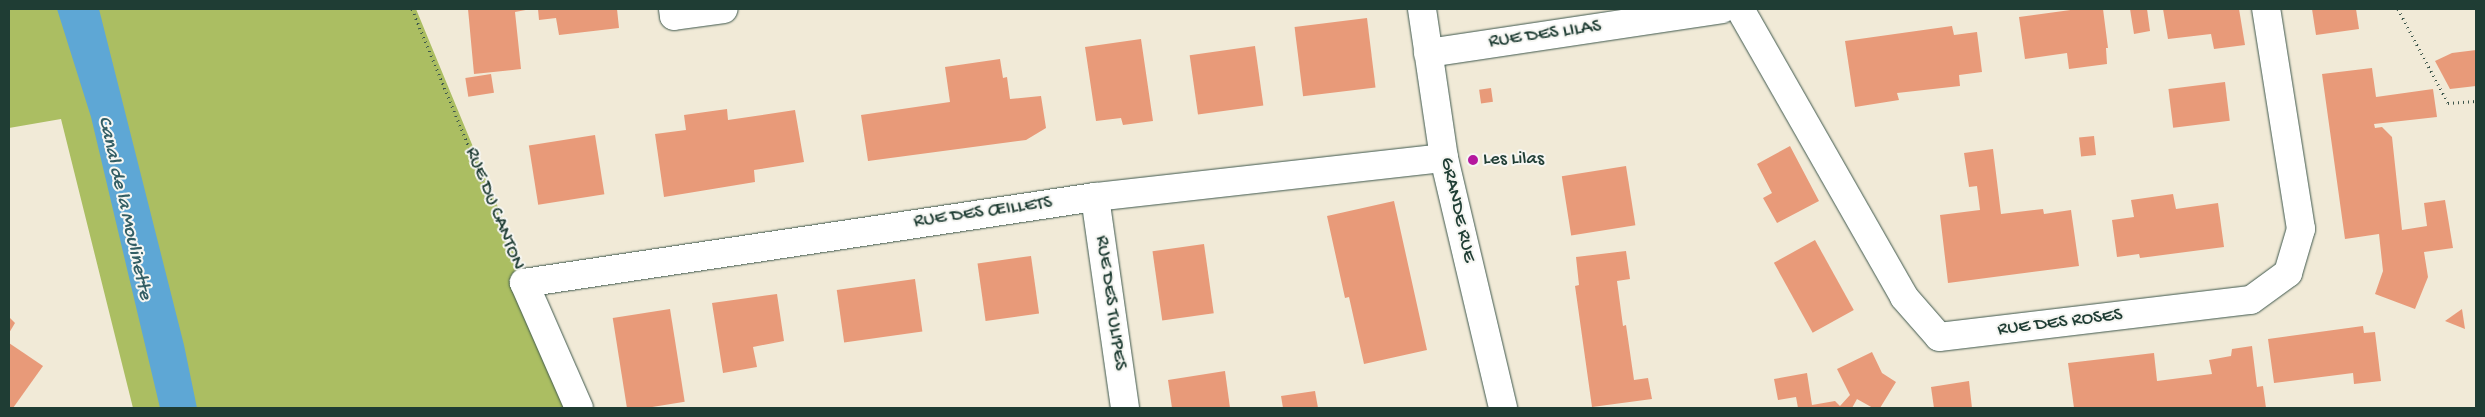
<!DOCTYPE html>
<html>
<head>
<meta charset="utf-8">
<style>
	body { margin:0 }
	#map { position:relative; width:2485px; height:417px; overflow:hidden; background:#f1ead7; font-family:"Gochi Hand",sans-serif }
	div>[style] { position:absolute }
	.green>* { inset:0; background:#abbe62 }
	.water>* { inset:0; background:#5ea7d5 }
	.building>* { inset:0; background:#e89a79; transform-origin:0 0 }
	.path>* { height:3px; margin-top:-1.5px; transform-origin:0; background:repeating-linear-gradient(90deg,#3e574c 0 1px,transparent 0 5px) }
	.roads { filter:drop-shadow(0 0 1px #3e574c) drop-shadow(0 0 1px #3e574c) }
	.minor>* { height:28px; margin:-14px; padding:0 14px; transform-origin:14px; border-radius:14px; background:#fff }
	.tertiary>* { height:28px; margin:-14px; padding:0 14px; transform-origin:14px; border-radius:14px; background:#fff }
	.dots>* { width:14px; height:14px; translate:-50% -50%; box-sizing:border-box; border:2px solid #f6f6f2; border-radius:50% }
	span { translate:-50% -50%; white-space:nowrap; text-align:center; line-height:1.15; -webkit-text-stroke:4px #f6f6f2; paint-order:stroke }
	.street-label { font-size:19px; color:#1f3d34 }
	.poi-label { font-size:19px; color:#1f3d34 }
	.left { translate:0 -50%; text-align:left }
	.water-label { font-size:20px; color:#325d64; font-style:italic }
	.frame { position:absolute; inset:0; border:10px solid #1f3d34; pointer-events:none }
</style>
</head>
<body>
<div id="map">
	<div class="green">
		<div style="clip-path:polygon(9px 9px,416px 9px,581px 408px,133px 408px,61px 119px,9px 128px)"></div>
	</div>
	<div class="water">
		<div style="clip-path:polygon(57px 9px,99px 9px,184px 345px,197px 408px,160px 408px,91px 117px)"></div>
	</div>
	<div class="building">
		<div style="clip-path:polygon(468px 9px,531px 9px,515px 12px,521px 69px,474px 74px)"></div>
		<div style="clip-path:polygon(538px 9px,617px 9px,619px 28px,559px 35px,556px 18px,539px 20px)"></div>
		<div style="clip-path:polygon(2078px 9px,2103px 9px,2108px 48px,2106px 48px,2107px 64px,2069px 69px,2067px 53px,2025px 59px,2019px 17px)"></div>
		<div style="clip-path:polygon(2130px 9px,2147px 9px,2150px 31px,2134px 34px)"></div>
		<div style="clip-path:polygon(2163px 9px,2239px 9px,2245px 45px,2214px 49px,2211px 34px,2168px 39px)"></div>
		<div style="clip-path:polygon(2312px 9px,2356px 9px,2359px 29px,2316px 35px)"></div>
		<div style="left:1367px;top:18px;width:70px;height:73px;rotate:83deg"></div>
		<div style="clip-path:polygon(1952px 26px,1954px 35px,1977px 32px,1982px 72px,1959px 75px,1960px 86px,1897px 93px,1899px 100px,1855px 107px,1845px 41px)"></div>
		<div style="clip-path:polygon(1141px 39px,1153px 121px,1123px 125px,1121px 118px,1096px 121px,1085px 47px)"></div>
		<div style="left:1255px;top:46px;width:60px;height:66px;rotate:82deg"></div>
		<div style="clip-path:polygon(2476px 50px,2476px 86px,2450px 89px,2435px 61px,2452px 53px)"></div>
		<div style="clip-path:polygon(1000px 59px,1003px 78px,1007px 77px,1010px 99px,1041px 96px,1046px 128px,1026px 140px,868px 161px,861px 115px,950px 102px,945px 67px)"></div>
		<div style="clip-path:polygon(2372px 68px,2376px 97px,2433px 89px,2437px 117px,2374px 124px,2375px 128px,2382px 127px,2392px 137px,2402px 230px,2427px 226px,2424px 203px,2445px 200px,2453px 248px,2424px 252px,2428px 277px,2415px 309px,2375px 294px,2383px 271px,2379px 234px,2345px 239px,2322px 74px)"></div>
		<div style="left:491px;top:74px;width:19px;height:26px;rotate:81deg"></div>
		<div style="left:2225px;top:82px;width:39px;height:57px;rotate:83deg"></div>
		<div style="left:1491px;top:88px;width:14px;height:12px;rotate:82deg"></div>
		<div style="clip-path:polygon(727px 109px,728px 120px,795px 110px,804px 162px,754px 170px,755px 182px,664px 197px,655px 134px,686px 130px,684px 115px)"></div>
		<div style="left:595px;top:135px;width:60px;height:67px;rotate:81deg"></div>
		<div style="left:2094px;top:136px;width:19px;height:15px;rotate:84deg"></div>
		<div style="clip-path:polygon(1790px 146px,1819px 201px,1777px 223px,1763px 198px,1772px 193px,1757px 164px)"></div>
		<div style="clip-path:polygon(1993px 149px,2001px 214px,2043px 209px,2044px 214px,2071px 210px,2079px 266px,1948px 283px,1940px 215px,1980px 210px,1977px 186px,1969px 187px,1964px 153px)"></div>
		<div style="left:1626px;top:166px;width:60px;height:65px;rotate:81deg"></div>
		<div style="clip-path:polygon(2173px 194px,2176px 209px,2218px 203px,2224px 247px,2140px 258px,2139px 254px,2117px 257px,2112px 220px,2134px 217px,2131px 200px)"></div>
		<div style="clip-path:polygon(1394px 201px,1427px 350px,1364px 364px,1349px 297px,1345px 298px,1327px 216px)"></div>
		<div style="left:1815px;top:240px;width:80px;height:47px;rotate:61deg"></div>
		<div style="left:1204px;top:244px;width:70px;height:52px;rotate:82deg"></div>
		<div style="clip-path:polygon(1626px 251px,1630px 279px,1617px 281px,1623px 326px,1626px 325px,1634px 380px,1648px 378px,1652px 399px,1592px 407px,1575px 286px,1579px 285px,1576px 257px)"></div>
		<div style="left:1031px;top:256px;width:58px;height:54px;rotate:82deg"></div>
		<div style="left:915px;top:279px;width:53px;height:79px;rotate:82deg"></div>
		<div style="clip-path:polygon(777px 294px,784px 341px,753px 347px,757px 367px,723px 373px,712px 303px)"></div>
		<div style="left:670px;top:309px;width:94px;height:58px;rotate:81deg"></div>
		<div style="clip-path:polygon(2462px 309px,2465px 329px,2445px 321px)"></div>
		<div style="clip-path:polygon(9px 317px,15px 323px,9px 333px)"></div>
		<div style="clip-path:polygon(2363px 326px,2364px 333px,2375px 332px,2381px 381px,2354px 384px,2353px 373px,2274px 383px,2268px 339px)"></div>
		<div style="clip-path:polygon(9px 343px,43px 366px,13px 408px,9px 408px)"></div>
		<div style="clip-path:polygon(2252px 346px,2257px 387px,2263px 386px,2266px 408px,2074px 408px,2068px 363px,2154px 353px,2157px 381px,2212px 374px,2209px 360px,2231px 356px,2232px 349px)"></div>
		<div style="clip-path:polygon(1872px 352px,1882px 373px,1896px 382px,1880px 408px,1873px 408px,1857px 399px,1852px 408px,1798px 408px,1796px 397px,1778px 400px,1774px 379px,1807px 373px,1812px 405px,1835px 401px,1840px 406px,1850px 395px,1837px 369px)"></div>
		<div style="clip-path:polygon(1225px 371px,1230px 408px,1172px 408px,1168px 380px)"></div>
		<div style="clip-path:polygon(1969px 381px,1972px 408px,1934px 408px,1931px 387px)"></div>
		<div style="clip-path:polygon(1315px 391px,1318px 408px,1283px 408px,1281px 396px)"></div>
	</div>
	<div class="path">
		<div style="left:412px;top:9px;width:263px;rotate:67.6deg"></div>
		<div style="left:2398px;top:9px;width:106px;rotate:62deg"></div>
		<div style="left:2448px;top:103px;width:28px;rotate:-4deg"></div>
	</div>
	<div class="roads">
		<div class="minor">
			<div style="left:673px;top:9px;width:7px;rotate:82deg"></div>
			<div style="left:674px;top:16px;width:50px;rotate:-8deg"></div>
			<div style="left:1740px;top:9px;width:331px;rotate:60.3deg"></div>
			<div style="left:1904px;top:297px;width:53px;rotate:48.8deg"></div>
			<div style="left:1939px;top:337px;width:314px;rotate:-6.8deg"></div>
			<div style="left:2251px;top:300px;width:46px;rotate:-36.1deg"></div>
			<div style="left:2288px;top:273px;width:46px;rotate:-73.5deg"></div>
			<div style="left:2301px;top:229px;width:223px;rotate:-99deg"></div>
			<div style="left:1428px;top:53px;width:297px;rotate:-8.5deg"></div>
			<div style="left:1095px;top:197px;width:213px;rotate:81.9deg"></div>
			<div style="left:579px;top:408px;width:137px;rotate:-113.7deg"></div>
			<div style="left:524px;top:283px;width:577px;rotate:-8.57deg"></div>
			<div style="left:1095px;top:197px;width:351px;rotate:-6.4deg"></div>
		</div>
		<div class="tertiary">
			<div style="left:1422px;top:9px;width:151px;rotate:81.6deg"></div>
			<div style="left:1444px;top:158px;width:257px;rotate:76.7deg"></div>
		</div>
	</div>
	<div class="dots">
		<div style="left:1473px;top:160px;background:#b5179e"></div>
	</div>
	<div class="street-label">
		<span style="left:1545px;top:35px;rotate:-8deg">RUE DES LILAS</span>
		<span style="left:494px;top:209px;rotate:68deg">RUE DU CANTON</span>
		<span style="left:1457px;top:210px;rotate:77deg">GRANDE RUE</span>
		<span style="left:983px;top:213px;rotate:-8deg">RUE DES ŒILLETS</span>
		<span style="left:1110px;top:303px;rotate:82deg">RUE DES TULIPES</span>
		<span style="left:2060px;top:323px;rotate:-7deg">RUE DES ROSES</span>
	</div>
	<div class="poi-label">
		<span class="left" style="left:1483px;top:160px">Les Lilas</span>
	</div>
	<div class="water-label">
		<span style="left:124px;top:208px;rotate:77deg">Canal de la Moulinette</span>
	</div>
	<div class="frame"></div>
</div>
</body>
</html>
